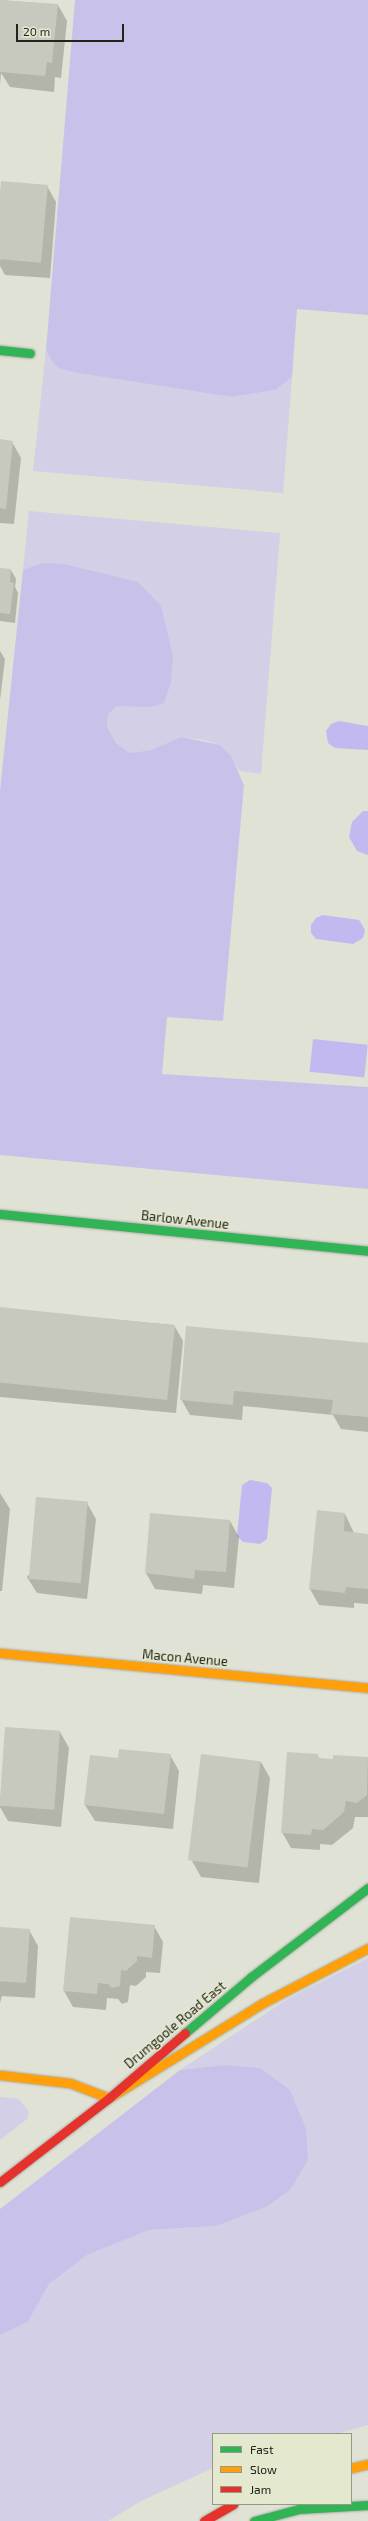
<!DOCTYPE html>
<html>
<head>
<meta charset="utf-8">
<style>
	body { margin:0 }
	#map { position:relative; width:368px; height:2521px; overflow:hidden; background:#e0e2d5; font-family:"Exo 2",sans-serif }
	div>[style] { position:absolute }
	.green>* { inset:0; background:#d2cfe7 }
	.forest>* { inset:0; background:#c8c2ea }
	.water>* { inset:0; background:#c1b9f0; transform-origin:0 0 }
	.shadow>* { inset:0; background:#0003 }
	.building>* { inset:0; background:#c7c9bf; transform-origin:0 0 }
	.roads { filter:drop-shadow(0 0 1px #aaaca1) drop-shadow(0 0 1px #aaaca1) }
	.fast>* { height:9px; margin:-4.5px; padding:0 4.5px; transform-origin:4.5px; border-radius:4.5px; background:#30b455 }
	.slow>* { height:9px; margin:-4.5px; padding:0 4.5px; transform-origin:4.5px; border-radius:4.5px; background:#ff9f0a }
	.jam>* { height:9px; margin:-4.5px; padding:0 4.5px; transform-origin:4.5px; border-radius:4.5px; background:#e5322d }
	span { translate:-50% -50%; white-space:nowrap; text-align:center; line-height:1.15; -webkit-text-stroke:3px #e4e8cf; paint-order:stroke }
	.street-label { font-size:13px; color:#22231a }
	.legend { position:absolute; left:212px; top:2433px; width:140px; height:72px; box-sizing:border-box; background:#e4e8cf; border:1px solid #969987; margin:0; padding:5px 7px; list-style:none; font-size:12px; color:#22231a }
	.legend li { display:flex; align-items:center; gap:8px; height:20px }
	.legend b { width:20px; border:1px solid #969987 }
	.scale { position:absolute; left:16px; top:24px; width:108px; height:18px; box-sizing:border-box; border:2px solid #22231a; border-top:0; padding-left:5px; font-size:12px; line-height:14px; white-space:nowrap; color:#22231a; -webkit-text-stroke:3px #e4e8cf; paint-order:stroke }
</style>
</head>
<body>
<div id="map">
	<div class="green">
		<div style="clip-path:polygon(46px 350px,53px 363px,62px 369px,232px 397px,275px 390px,292px 377px,283px 493px,33px 471px)"></div>
		<div style="clip-path:polygon(29px 511px,280px 533px,261px 774px,240px 771px,220px 745px,203px 740px,181px 737px,151px 750px,130px 753px,116px 743px,107px 727px,108px 715px,117px 706px,131px 706px,23px 570px)"></div>
		<div style="clip-path:polygon(368px 1958px,368px 2425px,336px 2434px,213px 2434px,213px 2468px,141px 2501px,108px 2521px,0 2521px,0 2335px,28px 2322px,49px 2284px,87px 2255px,149px 2230px,216px 2226px,224px 2065px,180px 2070px,286px 2000px)"></div>
		<div style="clip-path:polygon(0 2097px,19px 2099px,29px 2112px,27px 2119px,0 2140px)"></div>
	</div>
	<div class="forest">
		<div style="clip-path:polygon(75px 0,368px 0,368px 315px,297px 309px,292px 377px,275px 390px,232px 397px,79px 373px,61px 369px,53px 363px,46px 350px)"></div>
		<div style="clip-path:polygon(43px 563px,64px 564px,138px 582px,161px 606px,173px 656px,171px 682px,164px 703px,150px 707px,117px 706px,108px 715px,107px 727px,116px 743px,130px 753px,151px 750px,181px 737px,220px 745px,231px 756px,244px 785px,223px 1021px,167px 1017px,162px 1074px,368px 1087px,368px 1189px,0 1155px,0 791px,23px 570px)"></div>
		<div style="clip-path:polygon(224px 2065px,260px 2068px,290px 2090px,306px 2129px,308px 2160px,290px 2190px,266px 2207px,216px 2226px,149px 2230px,87px 2255px,49px 2284px,28px 2322px,0 2335px,0 2209px,180px 2070px)"></div>
	</div>
	<div class="water">
		<div style="clip-path:polygon(339px 721px,368px 726px,368px 750px,335px 748px,328px 743px,326px 731px,331px 724px)"></div>
		<div style="clip-path:polygon(363px 811px,368px 811px,368px 855px,357px 851px,349px 837px,352px 822px)"></div>
		<div style="clip-path:polygon(323px 915px,359px 920px,365px 930px,363px 938px,353px 944px,316px 939px,311px 933px,311px 925px,316px 918px)"></div>
		<div style="left:313px;top:1039px;width:55px;height:33px;rotate:6deg"></div>
		<div style="clip-path:polygon(250px 1480px,267px 1483px,272px 1488px,267px 1539px,260px 1544px,243px 1542px,237px 1536px,242px 1485px)"></div>
	</div>
	<div class="shadow">
		<div style="clip-path:polygon(0 0,58px 5px,67px 21px,61px 78px,55px 77px,54px 92px,10px 87px,1px 73px,0 86px)"></div>
		<div style="clip-path:polygon(2px 182px,47px 186px,56px 202px,50px 278px,5px 275px,0 266px)"></div>
		<div style="clip-path:polygon(0 440px,12px 442px,21px 458px,14px 524px,0 523px)"></div>
		<div style="clip-path:polygon(0 569px,11px 570px,16px 579px,15px 587px,18px 593px,15px 623px,0 621px)"></div>
		<div style="clip-path:polygon(0 651px,5px 659px,0 700px)"></div>
		<div style="clip-path:polygon(0 1309px,174px 1325px,183px 1341px,176px 1413px,0 1397px)"></div>
		<div style="clip-path:polygon(368px 1343px,368px 1432px,341px 1429px,333px 1415px,243px 1406px,242px 1420px,190px 1415px,181px 1399px)"></div>
		<div style="clip-path:polygon(0 1493px,10px 1509px,2px 1591px,0 1591px)"></div>
		<div style="clip-path:polygon(87px 1503px,96px 1519px,87px 1599px,37px 1593px,27px 1577px)"></div>
		<div style="clip-path:polygon(151px 1514px,230px 1521px,239px 1537px,234px 1588px,203px 1585px,202px 1594px,155px 1589px,146px 1573px)"></div>
		<div style="clip-path:polygon(345px 1514px,354px 1533px,368px 1535px,368px 1604px,354px 1603px,354px 1608px,319px 1605px,310px 1589px)"></div>
		<div style="clip-path:polygon(6px 1728px,60px 1732px,69px 1748px,61px 1827px,8px 1821px,0 1807px)"></div>
		<div style="clip-path:polygon(170px 1755px,179px 1771px,173px 1829px,95px 1821px,85px 1805px,119px 1759px)"></div>
		<div style="clip-path:polygon(317px 1755px,320px 1759px,334px 1760px,334px 1756px,368px 1758px,368px 1817px,355px 1817px,353px 1828px,332px 1845px,320px 1844px,320px 1850px,291px 1848px,282px 1832px)"></div>
		<div style="clip-path:polygon(261px 1762px,270px 1778px,259px 1883px,201px 1877px,192px 1861px)"></div>
		<div style="clip-path:polygon(71px 1918px,154px 1926px,163px 1942px,160px 1973px,146px 1972px,146px 1977px,136px 1986px,130px 1985px,128px 2002px,122px 2004px,118px 1999px,107px 1998px,106px 2010px,73px 2007px,64px 1991px)"></div>
		<div style="clip-path:polygon(0 1928px,29px 1930px,38px 1946px,35px 1998px,2px 1996px,0 2003px)"></div>
	</div>
	<div class="building">
		<div style="clip-path:polygon(0 0,58px 4px,52px 63px,47px 62px,45px 76px,0 72px)"></div>
		<div style="left:1px;top:181px;width:47px;height:78px;rotate:5deg"></div>
		<div style="clip-path:polygon(0 439px,13px 441px,6px 509px,0 508px)"></div>
		<div style="clip-path:polygon(0 568px,11px 569px,10px 582px,14px 583px,10px 614px,0 613px)"></div>
		<div style="left:0;top:1307px;width:176px;height:75px;rotate:6deg"></div>
		<div style="clip-path:polygon(186px 1326px,368px 1343px,368px 1417px,331px 1414px,333px 1400px,258px 1393px,234px 1391px,233px 1405px,180px 1400px)"></div>
		<div style="left:36px;top:1497px;width:52px;height:82px;rotate:5deg"></div>
		<div style="clip-path:polygon(317px 1510px,345px 1513px,344px 1531px,368px 1534px,368px 1589px,346px 1587px,345px 1593px,309px 1589px)"></div>
		<div style="clip-path:polygon(150px 1513px,230px 1520px,226px 1572px,195px 1570px,194px 1579px,145px 1573px)"></div>
		<div style="left:5px;top:1727px;width:55px;height:79px;rotate:4deg"></div>
		<div style="clip-path:polygon(119px 1749px,171px 1754px,164px 1814px,84px 1805px,90px 1755px,118px 1758px)"></div>
		<div style="clip-path:polygon(287px 1752px,318px 1754px,318px 1758px,333px 1759px,333px 1755px,368px 1757px,367px 1795px,357px 1803px,346px 1801px,344px 1812px,323px 1830px,312px 1829px,311px 1835px,281px 1833px)"></div>
		<div style="left:201px;top:1754px;width:60px;height:107px;rotate:7deg"></div>
		<div style="clip-path:polygon(70px 1917px,155px 1925px,152px 1958px,137px 1956px,137px 1961px,126px 1971px,121px 1970px,120px 1986px,112px 1988px,108px 1984px,98px 1983px,97px 1994px,63px 1991px)"></div>
		<div style="left:0;top:1927px;width:30px;height:54px;rotate:4deg"></div>
	</div>
	<div class="roads">
		<div class="fast">
			<div style="left:0;top:350px;width:30px;rotate:6deg"></div>
			<div style="left:0;top:1214px;width:370px;rotate:5.7deg"></div>
			<div style="left:185px;top:2033px;width:87px;rotate:-40.3deg"></div>
			<div style="left:251px;top:1977px;width:147px;rotate:-37.3deg"></div>
			<div style="left:254px;top:2521px;width:47px;rotate:-14.9deg"></div>
			<div style="left:299px;top:2509px;width:69px;rotate:-3.3deg"></div>
		</div>
		<div class="slow">
			<div style="left:0;top:1653px;width:370px;rotate:5.4deg"></div>
			<div style="left:0;top:2075px;width:70px;rotate:6.5deg"></div>
			<div style="left:70px;top:2083px;width:42px;rotate:21deg"></div>
			<div style="left:109px;top:2098px;width:181px;rotate:-31.7deg"></div>
			<div style="left:263px;top:2003px;width:119px;rotate:-27.6deg"></div>
			<div style="left:351px;top:2468px;width:17px;rotate:-13deg"></div>
		</div>
		<div class="jam">
			<div style="left:0;top:2182px;width:138px;rotate:-37.6deg"></div>
			<div style="left:109px;top:2098px;width:100px;rotate:-40.5deg"></div>
			<div style="left:204px;top:2521px;width:34px;rotate:-30deg"></div>
		</div>
	</div>
	<div class="street-label">
		<span style="left:185px;top:1220px;rotate:6deg">Barlow Avenue</span>
		<span style="left:185px;top:1658px;rotate:5deg">Macon Avenue</span>
		<span style="left:175px;top:2025px;rotate:-40deg">Drumgoole Road East</span>
	</div>
	<ul class="legend">
	<li><b style="height:5px;background:#30b455"></b>Fast</li>
	<li><b style="height:5px;background:#ff9f0a"></b>Slow</li>
	<li><b style="height:5px;background:#e5322d"></b>Jam</li>
	</ul>
	<div class="scale">20 m</div>
</div>
</body>
</html>
